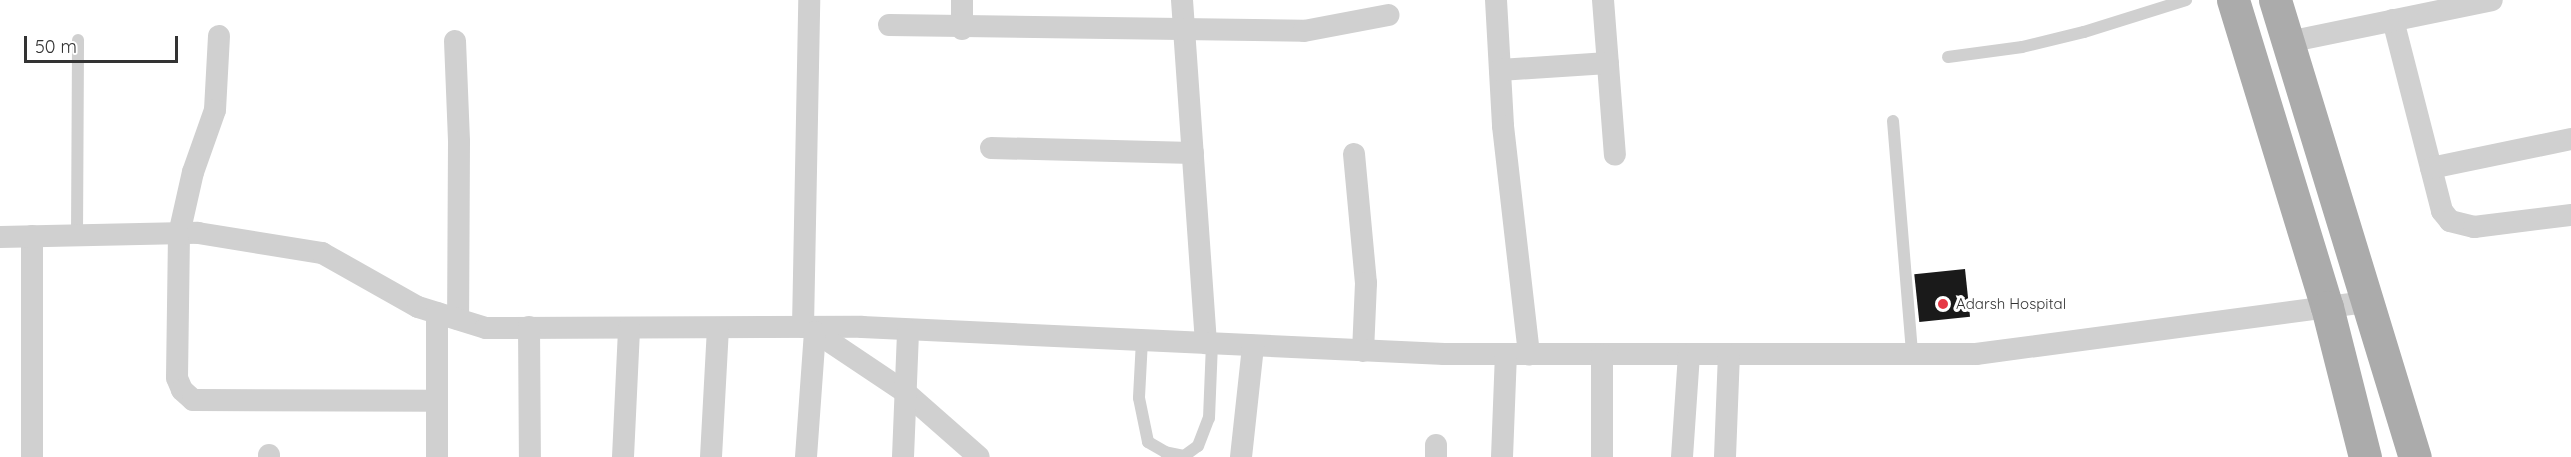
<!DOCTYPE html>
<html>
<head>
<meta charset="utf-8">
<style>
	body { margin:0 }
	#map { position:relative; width:2571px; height:457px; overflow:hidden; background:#fff; font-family:Quicksand,sans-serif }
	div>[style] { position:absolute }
	.building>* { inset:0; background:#1a1a1a; transform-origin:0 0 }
	.service>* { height:12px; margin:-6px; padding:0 6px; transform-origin:6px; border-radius:6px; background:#d0d0d0 }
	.minor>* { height:22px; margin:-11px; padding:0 11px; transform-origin:11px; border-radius:11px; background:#d0d0d0 }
	.primary>* { height:33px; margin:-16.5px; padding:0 16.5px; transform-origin:16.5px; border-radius:16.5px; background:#ababab }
	.dots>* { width:16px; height:16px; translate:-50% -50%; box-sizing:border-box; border:3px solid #fff; border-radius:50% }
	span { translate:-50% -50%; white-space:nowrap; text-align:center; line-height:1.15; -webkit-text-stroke:6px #fff; paint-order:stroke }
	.poi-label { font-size:15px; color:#333 }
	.left { translate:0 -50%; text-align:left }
	.scale { position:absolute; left:24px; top:36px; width:154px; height:27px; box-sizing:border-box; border:3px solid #333; border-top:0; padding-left:8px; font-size:18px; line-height:21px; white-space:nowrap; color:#333; -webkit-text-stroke:4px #fff; paint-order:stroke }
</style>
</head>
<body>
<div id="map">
	<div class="building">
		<div style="left:1965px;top:269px;width:48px;height:51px;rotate:84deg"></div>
	</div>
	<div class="service">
		<div style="left:1948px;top:57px;width:75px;rotate:-7.7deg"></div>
		<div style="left:2022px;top:47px;width:64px;rotate:-13.6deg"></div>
		<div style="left:2084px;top:32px;width:107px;rotate:-17.4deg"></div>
		<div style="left:1893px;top:121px;width:234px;rotate:85.3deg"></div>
		<div style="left:77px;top:236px;width:196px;rotate:-89.7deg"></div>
		<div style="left:1142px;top:340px;width:58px;rotate:93deg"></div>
		<div style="left:1139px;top:398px;width:45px;rotate:78.4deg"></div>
		<div style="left:1148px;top:442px;width:20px;rotate:30deg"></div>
		<div style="left:1165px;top:452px;width:19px;rotate:12deg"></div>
		<div style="left:1184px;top:456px;width:17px;rotate:-36deg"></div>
		<div style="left:1198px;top:446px;width:30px;rotate:-69deg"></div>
		<div style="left:1209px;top:418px;width:74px;rotate:-87.7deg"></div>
	</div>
	<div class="minor">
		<div style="left:962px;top:0;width:29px;rotate:90deg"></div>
		<div style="left:1182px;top:0;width:344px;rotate:86deg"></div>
		<div style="left:1496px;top:0;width:126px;rotate:86.8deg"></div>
		<div style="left:1503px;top:126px;width:230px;rotate:83.5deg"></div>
		<div style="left:1603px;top:0;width:155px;rotate:85.6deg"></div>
		<div style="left:2393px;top:20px;width:197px;rotate:75.6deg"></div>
		<div style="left:2442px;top:211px;width:13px;rotate:51deg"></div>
		<div style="left:2450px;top:221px;width:25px;rotate:14deg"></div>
		<div style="left:2474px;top:227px;width:98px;rotate:-7.1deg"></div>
		<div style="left:889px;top:25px;width:415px;rotate:0.8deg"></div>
		<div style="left:1304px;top:31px;width:86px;rotate:-10.7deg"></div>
		<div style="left:219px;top:36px;width:74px;rotate:93.1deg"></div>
		<div style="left:215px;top:110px;width:66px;rotate:109.5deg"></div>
		<div style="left:193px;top:172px;width:64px;rotate:102.7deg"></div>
		<div style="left:179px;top:234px;width:144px;rotate:90.8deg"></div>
		<div style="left:177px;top:378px;width:13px;rotate:67deg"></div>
		<div style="left:182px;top:390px;width:15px;rotate:42deg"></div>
		<div style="left:193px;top:400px;width:243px;rotate:0.2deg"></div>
		<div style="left:455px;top:41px;width:101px;rotate:87.7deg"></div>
		<div style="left:459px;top:142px;width:177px;rotate:90.3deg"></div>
		<div style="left:2288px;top:42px;width:208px;rotate:-11.6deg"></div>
		<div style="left:1500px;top:70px;width:108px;rotate:-3.7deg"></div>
		<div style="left:991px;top:148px;width:202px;rotate:1.4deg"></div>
		<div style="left:1354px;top:154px;width:130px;rotate:84.7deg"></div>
		<div style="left:1366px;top:283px;width:68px;rotate:92.5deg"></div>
		<div style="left:2431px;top:168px;width:143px;rotate:-11.7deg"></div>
		<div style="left:32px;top:236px;width:221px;rotate:90deg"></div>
		<div style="left:0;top:237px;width:198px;rotate:-1.2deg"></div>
		<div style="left:198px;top:233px;width:126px;rotate:9.2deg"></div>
		<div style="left:322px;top:253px;width:110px;rotate:29.4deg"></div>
		<div style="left:418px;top:307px;width:71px;rotate:17.2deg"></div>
		<div style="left:486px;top:328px;width:376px;rotate:-0.2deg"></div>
		<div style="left:862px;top:327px;width:583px;rotate:2.66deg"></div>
		<div style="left:1444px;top:354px;width:532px"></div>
		<div style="left:1976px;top:354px;width:395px;rotate:-7.6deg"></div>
		<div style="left:529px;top:327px;width:130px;rotate:89.6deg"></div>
		<div style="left:803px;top:327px;width:327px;rotate:-88.9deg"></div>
		<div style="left:808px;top:327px;width:117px;rotate:33.8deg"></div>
		<div style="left:905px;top:392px;width:98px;rotate:41.3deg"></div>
		<div style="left:1436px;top:445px;width:12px;rotate:90deg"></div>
		<div style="left:269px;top:457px;width:2px;rotate:-90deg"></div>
		<div style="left:437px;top:457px;width:144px;rotate:-90deg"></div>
		<div style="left:623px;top:457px;width:129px;rotate:-87.3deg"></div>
		<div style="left:711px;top:457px;width:129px;rotate:-86.9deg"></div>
		<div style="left:806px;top:457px;width:125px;rotate:-85.9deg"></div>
		<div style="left:903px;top:457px;width:127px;rotate:-87.7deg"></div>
		<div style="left:1241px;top:457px;width:112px;rotate:-83.8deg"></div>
		<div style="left:1502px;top:457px;width:103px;rotate:-87.8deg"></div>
		<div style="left:1602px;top:457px;width:102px;rotate:-90deg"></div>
		<div style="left:1682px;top:457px;width:102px;rotate:-86.1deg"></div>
		<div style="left:1725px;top:457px;width:102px;rotate:-87.8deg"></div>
	</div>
	<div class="primary">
		<div style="left:2233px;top:0;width:321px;rotate:73deg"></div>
		<div style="left:2327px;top:307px;width:155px;rotate:75.8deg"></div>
		<div style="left:2275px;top:0;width:478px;rotate:73deg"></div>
	</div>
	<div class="dots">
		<div style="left:1943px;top:304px;background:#e63946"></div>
	</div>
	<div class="poi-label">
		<span class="left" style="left:1956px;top:304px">Adarsh Hospital</span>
	</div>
	<div class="scale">50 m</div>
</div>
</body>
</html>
